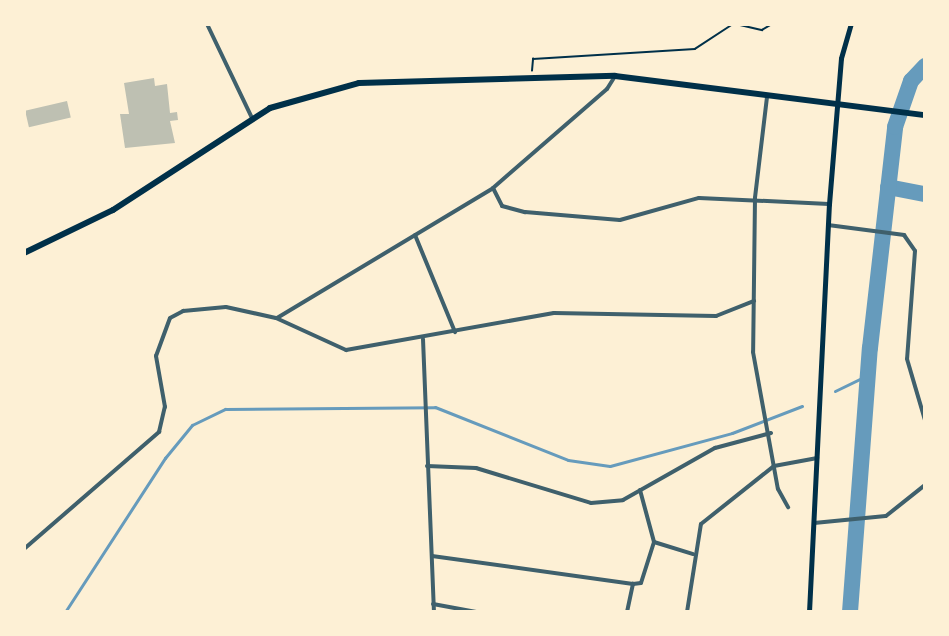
<!DOCTYPE html>
<html>
<head>
<meta charset="utf-8">
<style>
	body { margin:0 }
	#map { position:relative; width:949px; height:636px; overflow:hidden; background:#fdf0d5; font-family:"Exo 2",sans-serif }
	div>[style] { position:absolute }
	.stream>* { height:3px; margin:-1.5px; padding:0 1.5px; transform-origin:1.5px; border-radius:1.5px; background:#669bbc }
	.river>* { height:16px; margin:-8px; padding:0 8px; transform-origin:8px; border-radius:8px; background:#669bbc }
	.building>* { inset:0; background:#bec0b2; transform-origin:0 0 }
	.path>* { height:1.5px; margin:-0.75px; padding:0 0.75px; transform-origin:0.75px; border-radius:0.75px; background:#003049 }
	.minor>* { height:4px; margin:-2px; padding:0 2px; transform-origin:2px; border-radius:2px; background:#3f606c }
	.secondary>* { height:5px; margin:-2.5px; padding:0 2.5px; transform-origin:2.5px; border-radius:2.5px; background:#003049 }
	.primary>* { height:6px; margin:-3px; padding:0 3px; transform-origin:3px; border-radius:3px; background:#003049 }
	span { translate:-50% -50%; white-space:nowrap; text-align:center; line-height:1.15; -webkit-text-stroke:6px #fdf0d5; paint-order:stroke }
	.frame { position:absolute; inset:0; border:26px solid #fdf0d5; pointer-events:none }
</style>
</head>
<body>
<div id="map">
	<div class="stream">
		<div style="left:835px;top:391px;width:37px;rotate:-26deg"></div>
		<div style="left:65px;top:612px;width:184px;rotate:-57deg"></div>
		<div style="left:165px;top:458px;width:43px;rotate:-50.7deg"></div>
		<div style="left:192px;top:425px;width:37px;rotate:-26deg"></div>
		<div style="left:225px;top:409px;width:210px;rotate:-0.5deg"></div>
		<div style="left:435px;top:407px;width:143px;rotate:21.7deg"></div>
		<div style="left:568px;top:460px;width:42px;rotate:8.1deg"></div>
		<div style="left:610px;top:466px;width:126px;rotate:-15.1deg"></div>
		<div style="left:732px;top:433px;width:75px;rotate:-21.1deg"></div>
	</div>
	<div class="river">
		<div style="left:888px;top:187px;width:38px;rotate:11deg"></div>
		<div style="left:850px;top:612px;width:265px;rotate:-85.7deg"></div>
		<div style="left:870px;top:348px;width:222px;rotate:-83.5deg"></div>
		<div style="left:895px;top:127px;width:49px;rotate:-70.8deg"></div>
		<div style="left:911px;top:81px;width:21px;rotate:-47deg"></div>
	</div>
	<div class="building">
		<div style="clip-path:polygon(154px 78px,155px 86px,167px 84px,170px 113px,177px 112px,178px 120px,170px 121px,175px 143px,125px 148px,120px 114px,129px 114px,124px 83px)"></div>
		<div style="left:67px;top:101px;width:17px;height:43px;rotate:77deg"></div>
	</div>
	<div class="path">
		<div style="left:736px;top:24px;width:27px;rotate:13deg"></div>
		<div style="left:762px;top:30px;width:12px;rotate:-31deg"></div>
		<div style="left:532px;top:71px;width:12px;rotate:-85deg"></div>
		<div style="left:533px;top:59px;width:162px;rotate:-3.5deg"></div>
		<div style="left:695px;top:49px;width:45px;rotate:-33.3deg"></div>
	</div>
	<div class="minor">
		<div style="left:207px;top:24px;width:104px;rotate:64.4deg"></div>
		<div style="left:767px;top:97px;width:102px;rotate:96.8deg"></div>
		<div style="left:755px;top:198px;width:154px;rotate:90.7deg"></div>
		<div style="left:753px;top:352px;width:139px;rotate:79.7deg"></div>
		<div style="left:778px;top:489px;width:21px;rotate:61deg"></div>
		<div style="left:493px;top:188px;width:20px;rotate:63deg"></div>
		<div style="left:502px;top:206px;width:24px;rotate:15deg"></div>
		<div style="left:525px;top:212px;width:95px;rotate:4.8deg"></div>
		<div style="left:620px;top:220px;width:82px;rotate:-15.6deg"></div>
		<div style="left:699px;top:198px;width:130px;rotate:2.6deg"></div>
		<div style="left:828px;top:225px;width:77px;rotate:7.5deg"></div>
		<div style="left:904px;top:235px;width:19px;rotate:55deg"></div>
		<div style="left:915px;top:251px;width:108px;rotate:94.2deg"></div>
		<div style="left:907px;top:359px;width:64px;rotate:73.6deg"></div>
		<div style="left:415px;top:235px;width:105px;rotate:67.6deg"></div>
		<div style="left:277px;top:318px;width:252px;rotate:-31deg"></div>
		<div style="left:493px;top:188px;width:151px;rotate:-41deg"></div>
		<div style="left:607px;top:89px;width:15px;rotate:-58deg"></div>
		<div style="left:423px;top:339px;width:273px;rotate:87.7deg"></div>
		<div style="left:427px;top:466px;width:49px;rotate:2.3deg"></div>
		<div style="left:476px;top:468px;width:120px;rotate:16.9deg"></div>
		<div style="left:591px;top:503px;width:32px;rotate:-5deg"></div>
		<div style="left:623px;top:500px;width:106px;rotate:-29.5deg"></div>
		<div style="left:715px;top:448px;width:58px;rotate:-15deg"></div>
		<div style="left:640px;top:490px;width:54px;rotate:74.9deg"></div>
		<div style="left:654px;top:542px;width:41px;rotate:17.1deg"></div>
		<div style="left:814px;top:523px;width:72px;rotate:-5.6deg"></div>
		<div style="left:886px;top:516px;width:50px;rotate:-38.5deg"></div>
		<div style="left:24px;top:549px;width:179px;rotate:-40.9deg"></div>
		<div style="left:159px;top:432px;width:26px;rotate:-77deg"></div>
		<div style="left:165px;top:407px;width:52px;rotate:-100deg"></div>
		<div style="left:156px;top:356px;width:40px;rotate:-69.8deg"></div>
		<div style="left:170px;top:318px;width:15px;rotate:-28deg"></div>
		<div style="left:183px;top:311px;width:43px;rotate:-5.3deg"></div>
		<div style="left:226px;top:307px;width:51px;rotate:12.4deg"></div>
		<div style="left:276px;top:318px;width:77px;rotate:24.6deg"></div>
		<div style="left:346px;top:350px;width:211px;rotate:-10.1deg"></div>
		<div style="left:554px;top:313px;width:162px;rotate:1.1deg"></div>
		<div style="left:716px;top:316px;width:41px;rotate:-21.5deg"></div>
		<div style="left:432px;top:556px;width:203px;rotate:7.9deg"></div>
		<div style="left:633px;top:584px;width:8px;rotate:-7deg"></div>
		<div style="left:641px;top:583px;width:43px;rotate:-72.4deg"></div>
		<div style="left:433px;top:604px;width:44px;rotate:10.5deg"></div>
		<div style="left:627px;top:612px;width:29px;rotate:-78deg"></div>
		<div style="left:687px;top:612px;width:89px;rotate:-81deg"></div>
		<div style="left:701px;top:524px;width:93px;rotate:-38.5deg"></div>
		<div style="left:774px;top:466px;width:44px;rotate:-10.5deg"></div>
	</div>
	<div class="secondary">
		<div style="left:809px;top:612px;width:408px;rotate:-87.2deg"></div>
		<div style="left:829px;top:204px;width:146px;rotate:-85.3deg"></div>
		<div style="left:841px;top:58px;width:35px;rotate:-74deg"></div>
	</div>
	<div class="primary">
		<div style="left:24px;top:253px;width:99px;rotate:-25.8deg"></div>
		<div style="left:113px;top:210px;width:187px;rotate:-33deg"></div>
		<div style="left:270px;top:108px;width:92px;rotate:-15.7deg"></div>
		<div style="left:359px;top:83px;width:256px;rotate:-1.6deg"></div>
		<div style="left:615px;top:76px;width:312px;rotate:7.2deg"></div>
	</div>
	<div class="frame"></div>
</div>
</body>
</html>
